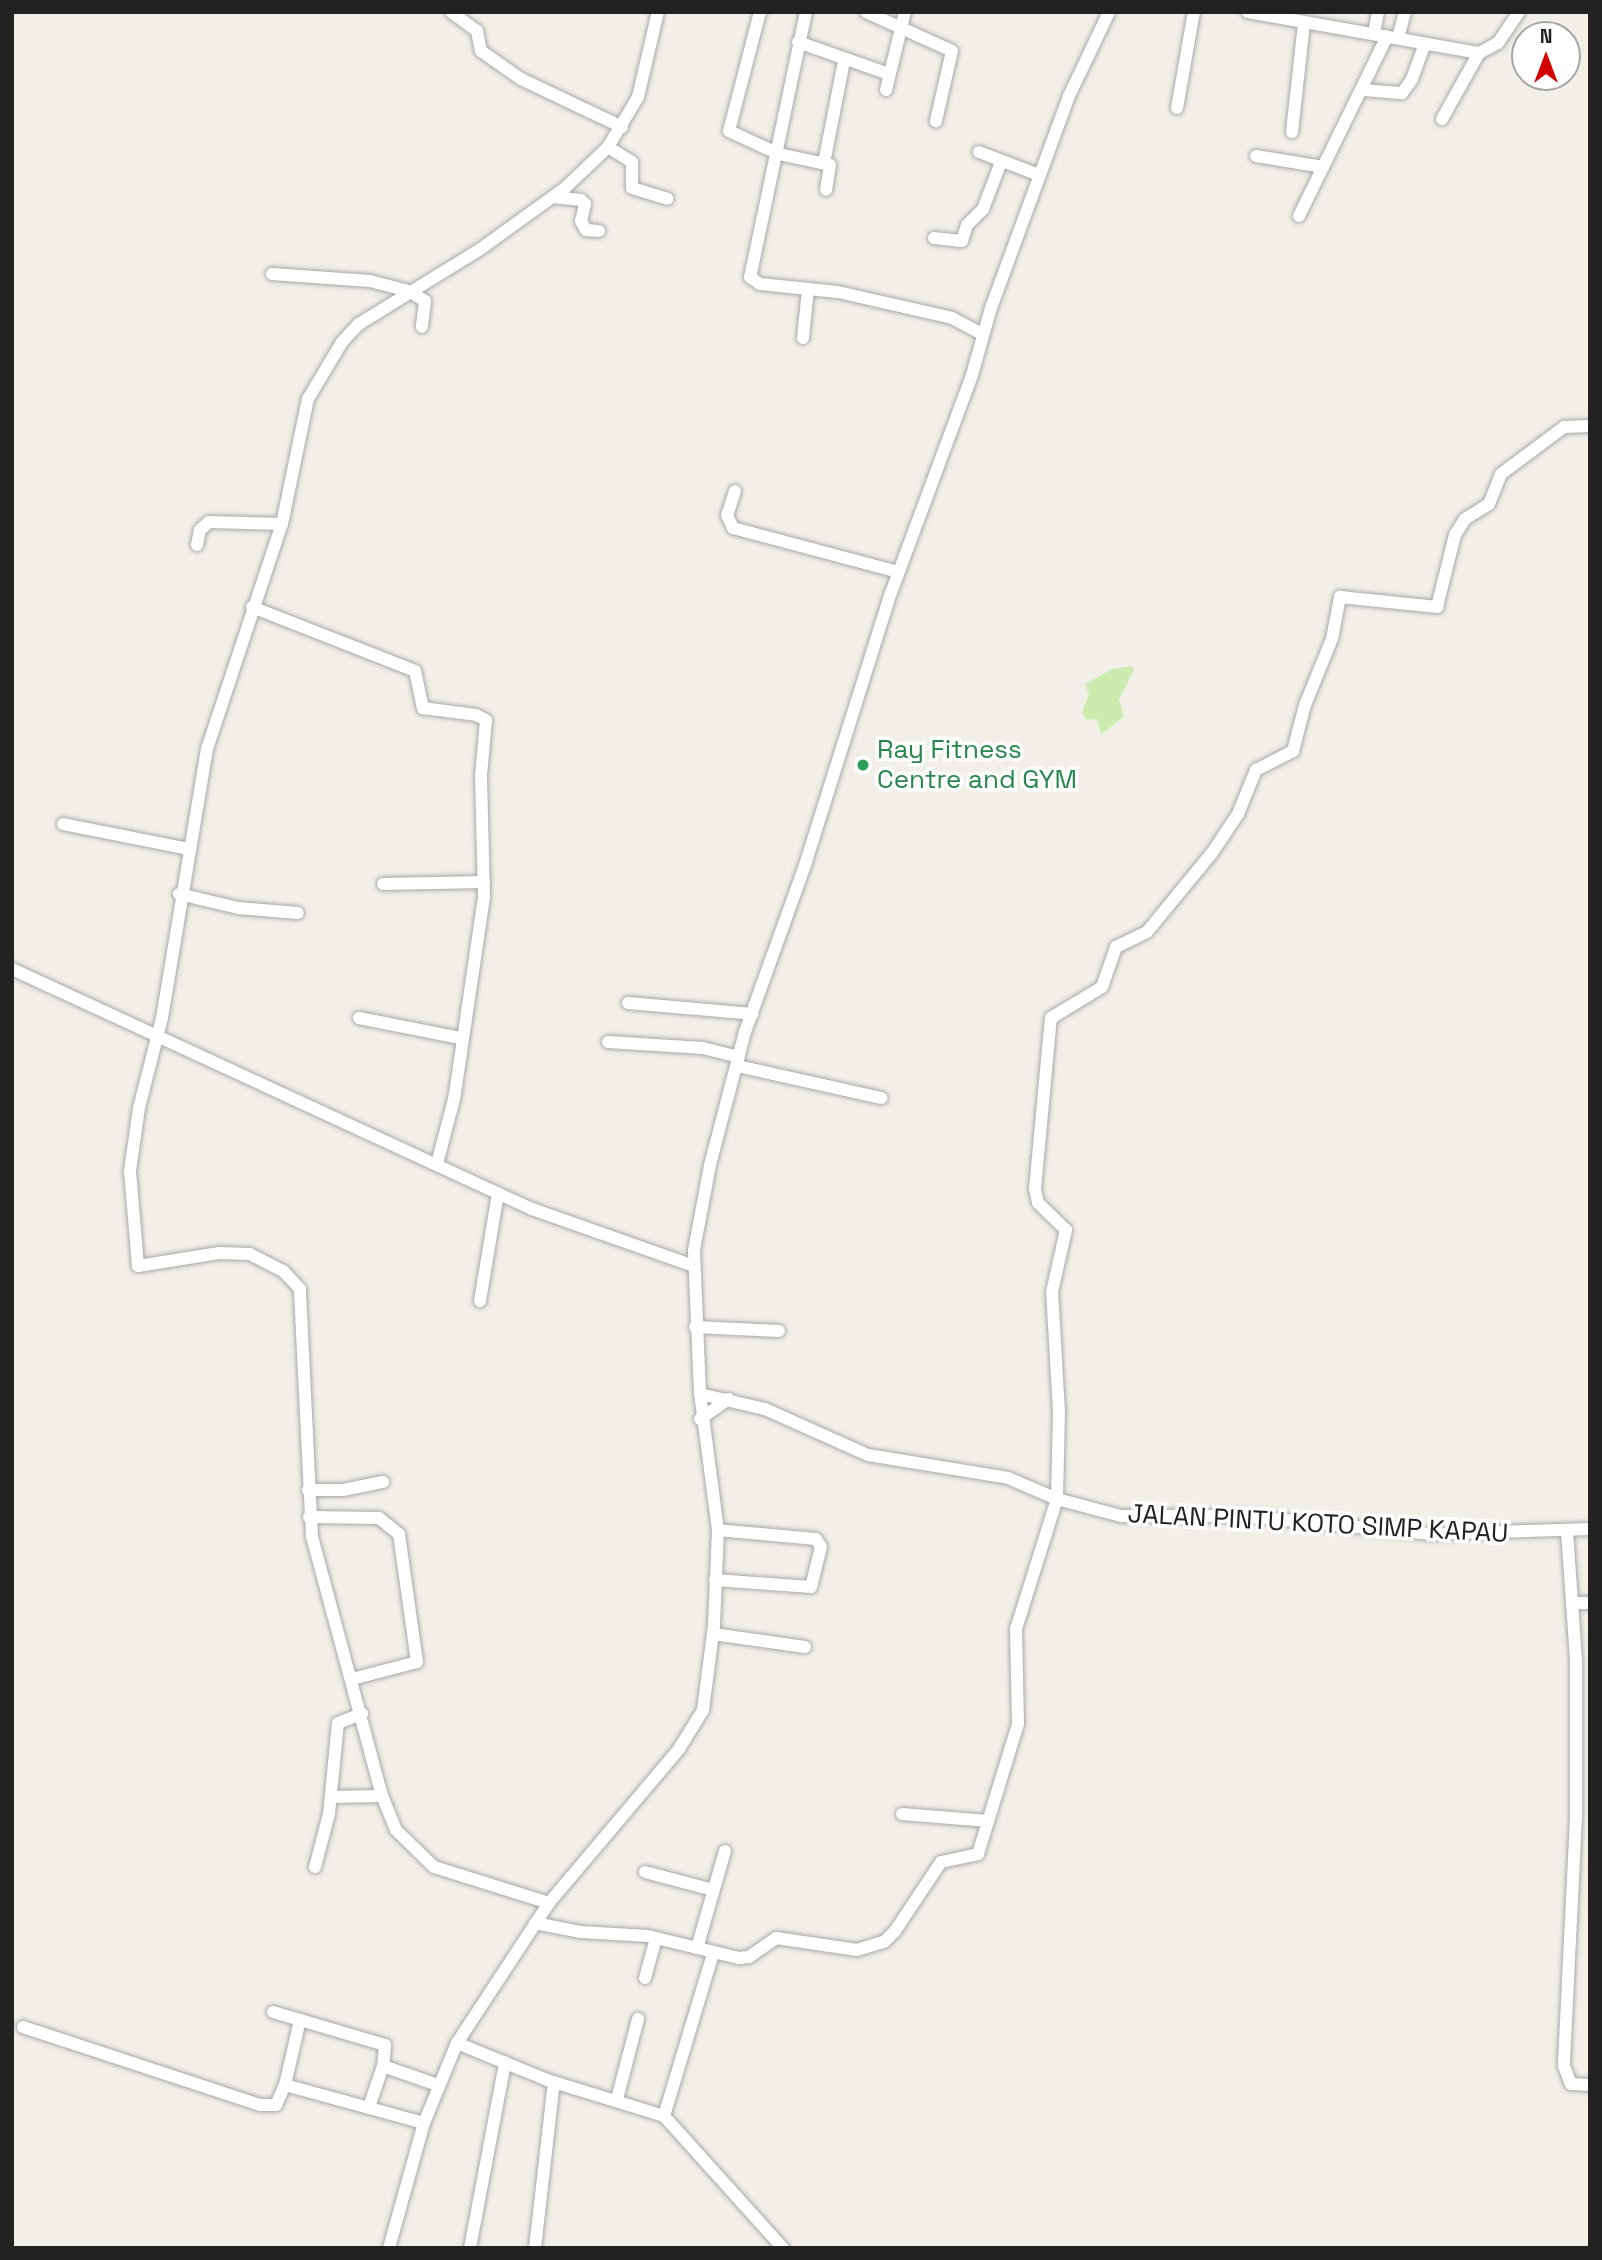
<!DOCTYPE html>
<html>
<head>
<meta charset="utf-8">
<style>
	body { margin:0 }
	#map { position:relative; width:1602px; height:2260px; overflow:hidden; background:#f2efe9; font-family:"Space Grotesk",sans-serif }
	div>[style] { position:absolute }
	.grass>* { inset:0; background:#cdebb0 }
	.roads { filter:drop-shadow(0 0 2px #a9a9a9) drop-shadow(0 0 2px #a9a9a9) }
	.minor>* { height:12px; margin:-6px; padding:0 6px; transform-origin:6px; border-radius:6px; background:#fff }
	.dots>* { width:19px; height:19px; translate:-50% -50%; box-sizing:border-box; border:4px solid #fff; border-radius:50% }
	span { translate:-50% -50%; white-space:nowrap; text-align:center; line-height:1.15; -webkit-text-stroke:7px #fff; paint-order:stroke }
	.leisure-label { font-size:26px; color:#27864d }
	.left { translate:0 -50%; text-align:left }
	.street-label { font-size:26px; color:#222 }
	.frame { position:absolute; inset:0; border:14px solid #222; pointer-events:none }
	.north { position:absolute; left:1511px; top:21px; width:70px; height:70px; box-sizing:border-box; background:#fff; border:2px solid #a7a7a7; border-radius:50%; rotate:0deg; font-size:19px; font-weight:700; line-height:28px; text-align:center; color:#222 }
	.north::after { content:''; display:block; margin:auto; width:24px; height:32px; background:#d40000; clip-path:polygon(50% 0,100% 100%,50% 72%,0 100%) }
</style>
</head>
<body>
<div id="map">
	<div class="grass">
		<div style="clip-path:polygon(1132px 666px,1134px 670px,1119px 700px,1124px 717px,1101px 734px,1097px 719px,1086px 720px,1082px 712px,1089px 694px,1085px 684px,1112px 669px)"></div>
	</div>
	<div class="roads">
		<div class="minor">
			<div style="left:451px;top:12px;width:32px;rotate:36deg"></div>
			<div style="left:477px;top:31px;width:20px;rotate:79deg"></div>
			<div style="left:481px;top:51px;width:49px;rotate:35deg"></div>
			<div style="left:521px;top:79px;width:112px;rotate:25.4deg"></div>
			<div style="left:760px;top:12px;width:123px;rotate:104.6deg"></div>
			<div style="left:729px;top:131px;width:55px;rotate:24.7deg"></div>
			<div style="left:779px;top:154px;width:52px;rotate:12.2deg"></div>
			<div style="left:830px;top:165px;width:25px;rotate:99deg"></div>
			<div style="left:806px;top:12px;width:271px;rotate:101.9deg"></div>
			<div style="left:750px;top:277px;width:12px;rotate:35deg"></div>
			<div style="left:760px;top:284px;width:78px;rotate:5.9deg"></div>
			<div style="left:838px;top:292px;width:117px;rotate:12.8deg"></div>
			<div style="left:952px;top:318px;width:34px;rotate:28deg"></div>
			<div style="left:866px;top:12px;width:94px;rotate:24.4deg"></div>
			<div style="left:952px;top:51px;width:72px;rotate:102.9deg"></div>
			<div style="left:1248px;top:12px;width:235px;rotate:10.1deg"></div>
			<div style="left:1479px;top:53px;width:21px;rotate:-28deg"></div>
			<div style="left:1498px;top:43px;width:37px;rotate:-56deg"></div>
			<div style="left:1374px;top:34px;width:22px;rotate:-80deg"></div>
			<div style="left:1398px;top:38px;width:27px;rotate:-75deg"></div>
			<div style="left:798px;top:42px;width:96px;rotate:19.4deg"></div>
			<div style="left:886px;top:90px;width:80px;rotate:-76.3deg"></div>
			<div style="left:1364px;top:90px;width:38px;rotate:5deg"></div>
			<div style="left:1402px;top:93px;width:17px;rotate:-54deg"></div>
			<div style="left:1412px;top:79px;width:37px;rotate:-70deg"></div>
			<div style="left:1177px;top:108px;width:97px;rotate:-80deg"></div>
			<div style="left:1442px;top:119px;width:76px;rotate:-60.7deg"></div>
			<div style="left:1292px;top:132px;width:110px;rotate:-83.7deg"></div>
			<div style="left:608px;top:147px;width:28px;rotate:32deg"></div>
			<div style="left:632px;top:162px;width:26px;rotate:90deg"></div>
			<div style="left:632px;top:188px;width:37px;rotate:17deg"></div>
			<div style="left:979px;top:152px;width:64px;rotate:21deg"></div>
			<div style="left:1256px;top:156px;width:68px;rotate:9.3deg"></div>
			<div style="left:824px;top:163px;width:104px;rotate:-78.9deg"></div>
			<div style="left:553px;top:197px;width:28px;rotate:6deg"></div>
			<div style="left:581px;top:200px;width:6px;rotate:45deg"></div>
			<div style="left:585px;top:204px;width:17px;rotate:103deg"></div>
			<div style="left:581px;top:221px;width:10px;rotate:61deg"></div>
			<div style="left:586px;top:230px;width:13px;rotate:4deg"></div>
			<div style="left:1299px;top:216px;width:200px;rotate:-63.9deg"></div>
			<div style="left:934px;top:238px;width:28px;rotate:6deg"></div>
			<div style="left:962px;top:241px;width:17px;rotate:-73deg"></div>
			<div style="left:967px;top:225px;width:23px;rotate:-45deg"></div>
			<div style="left:983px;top:209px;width:50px;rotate:-69deg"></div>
			<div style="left:272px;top:274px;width:98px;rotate:4.1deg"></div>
			<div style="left:370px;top:281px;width:40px;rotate:14.4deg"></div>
			<div style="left:409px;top:291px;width:19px;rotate:32deg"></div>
			<div style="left:425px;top:301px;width:26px;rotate:97deg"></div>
			<div style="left:803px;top:338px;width:48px;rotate:-84.1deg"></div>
			<div style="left:735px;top:491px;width:25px;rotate:108deg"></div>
			<div style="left:727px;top:515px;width:14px;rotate:65deg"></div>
			<div style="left:733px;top:528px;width:171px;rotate:14.9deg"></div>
			<div style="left:197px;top:545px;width:15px;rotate:-79deg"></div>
			<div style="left:200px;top:530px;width:12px;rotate:-42deg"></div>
			<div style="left:209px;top:522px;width:73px;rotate:1.6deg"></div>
			<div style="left:252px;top:607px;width:175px;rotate:21.4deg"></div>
			<div style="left:415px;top:671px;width:38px;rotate:78deg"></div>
			<div style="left:423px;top:708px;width:53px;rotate:7.5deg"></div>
			<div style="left:476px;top:715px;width:11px;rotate:27deg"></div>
			<div style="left:486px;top:720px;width:56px;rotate:95.1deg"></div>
			<div style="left:481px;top:776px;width:121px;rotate:88.6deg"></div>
			<div style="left:484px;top:897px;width:204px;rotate:98.4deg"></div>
			<div style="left:454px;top:1099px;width:67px;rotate:104.7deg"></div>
			<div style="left:63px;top:824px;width:128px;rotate:11.2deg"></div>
			<div style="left:383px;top:884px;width:101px;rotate:-1.1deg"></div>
			<div style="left:179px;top:894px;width:61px;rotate:13.3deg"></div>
			<div style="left:238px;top:908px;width:60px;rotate:4.8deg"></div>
			<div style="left:12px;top:969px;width:573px;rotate:24.78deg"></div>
			<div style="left:532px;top:1209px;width:172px;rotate:19.4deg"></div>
			<div style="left:628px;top:1003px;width:125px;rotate:5deg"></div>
			<div style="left:359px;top:1018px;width:103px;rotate:11.2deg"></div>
			<div style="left:608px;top:1042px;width:95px;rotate:3.6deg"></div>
			<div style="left:703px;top:1048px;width:37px;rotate:14deg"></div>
			<div style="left:737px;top:1066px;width:148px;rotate:12.5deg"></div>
			<div style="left:480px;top:1301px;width:109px;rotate:-80.5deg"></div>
			<div style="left:695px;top:1327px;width:84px;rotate:2.7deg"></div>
			<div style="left:700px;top:1394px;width:144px;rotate:-92.4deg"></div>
			<div style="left:694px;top:1250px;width:86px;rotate:-79.3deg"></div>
			<div style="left:710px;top:1165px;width:138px;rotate:-75.3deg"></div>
			<div style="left:745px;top:1032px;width:177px;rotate:-70.2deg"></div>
			<div style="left:805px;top:865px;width:285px;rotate:-72.5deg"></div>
			<div style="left:891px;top:593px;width:233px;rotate:-69.6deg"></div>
			<div style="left:972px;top:375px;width:70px;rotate:-74.2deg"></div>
			<div style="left:991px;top:308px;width:226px;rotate:-69.8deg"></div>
			<div style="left:1069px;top:96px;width:93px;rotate:-64.5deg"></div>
			<div style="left:700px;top:1419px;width:35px;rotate:-35deg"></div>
			<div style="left:308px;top:1490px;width:35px"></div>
			<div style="left:343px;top:1490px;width:41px;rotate:-11.3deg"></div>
			<div style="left:309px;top:1517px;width:70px;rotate:0.8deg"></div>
			<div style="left:379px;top:1518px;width:26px;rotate:39deg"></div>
			<div style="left:399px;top:1534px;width:129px;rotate:82deg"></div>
			<div style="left:417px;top:1662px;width:67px;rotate:165.3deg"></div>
			<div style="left:1567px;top:1531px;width:128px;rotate:86deg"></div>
			<div style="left:1576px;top:1659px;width:158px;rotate:90deg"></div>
			<div style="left:1576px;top:1817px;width:249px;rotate:92.8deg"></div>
			<div style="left:1564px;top:2066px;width:19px;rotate:69deg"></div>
			<div style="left:1571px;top:2084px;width:19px;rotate:3deg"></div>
			<div style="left:715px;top:1580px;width:96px;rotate:4.2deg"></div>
			<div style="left:811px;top:1587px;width:41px;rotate:-76deg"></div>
			<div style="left:821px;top:1547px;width:9px;rotate:-122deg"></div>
			<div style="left:816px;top:1539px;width:98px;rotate:-174.8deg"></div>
			<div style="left:1572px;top:1603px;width:18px"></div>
			<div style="left:713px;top:1634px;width:93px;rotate:8deg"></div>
			<div style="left:331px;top:1797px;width:51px;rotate:-1.1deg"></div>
			<div style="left:902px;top:1814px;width:86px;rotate:4.7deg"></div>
			<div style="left:315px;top:1867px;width:55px;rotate:-75.2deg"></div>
			<div style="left:329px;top:1814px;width:91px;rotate:-84.4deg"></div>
			<div style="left:338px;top:1723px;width:26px;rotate:-21deg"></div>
			<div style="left:645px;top:1872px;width:70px;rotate:14.8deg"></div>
			<div style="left:549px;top:1903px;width:121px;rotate:-162.6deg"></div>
			<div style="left:434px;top:1867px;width:53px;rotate:-135.8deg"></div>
			<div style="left:396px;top:1830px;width:37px;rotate:-112deg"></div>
			<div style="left:382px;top:1796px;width:268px;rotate:-105.1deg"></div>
			<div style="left:312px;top:1537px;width:248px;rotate:-92.8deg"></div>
			<div style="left:300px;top:1289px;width:25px;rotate:-133deg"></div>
			<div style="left:283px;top:1271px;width:37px;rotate:-153deg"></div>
			<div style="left:250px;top:1254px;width:31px;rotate:-178deg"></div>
			<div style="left:219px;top:1253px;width:82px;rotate:170.9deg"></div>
			<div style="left:138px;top:1266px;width:95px;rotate:-94.8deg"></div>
			<div style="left:130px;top:1171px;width:64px;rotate:-81.9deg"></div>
			<div style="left:139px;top:1108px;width:93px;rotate:-75.7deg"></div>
			<div style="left:162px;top:1018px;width:273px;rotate:-80.5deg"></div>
			<div style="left:207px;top:749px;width:237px;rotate:-71.6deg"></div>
			<div style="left:282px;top:524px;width:128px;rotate:-78.3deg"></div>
			<div style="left:308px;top:399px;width:66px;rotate:-59.2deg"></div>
			<div style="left:342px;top:342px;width:25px;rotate:-47deg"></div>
			<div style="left:359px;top:324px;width:141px;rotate:-31.7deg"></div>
			<div style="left:479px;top:250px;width:106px;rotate:-35.8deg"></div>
			<div style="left:565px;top:188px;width:59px;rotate:-43.6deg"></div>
			<div style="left:608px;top:147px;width:58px;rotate:-59deg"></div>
			<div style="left:638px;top:97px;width:87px;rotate:-76.8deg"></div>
			<div style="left:535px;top:1923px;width:47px;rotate:11.1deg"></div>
			<div style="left:581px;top:1932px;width:67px;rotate:3.4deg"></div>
			<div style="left:648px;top:1936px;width:94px;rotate:13.6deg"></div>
			<div style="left:739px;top:1958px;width:10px;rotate:-6deg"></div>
			<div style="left:749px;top:1957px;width:33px;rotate:-35deg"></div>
			<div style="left:776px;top:1938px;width:82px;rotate:8.4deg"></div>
			<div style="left:857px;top:1950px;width:28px;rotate:-17deg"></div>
			<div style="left:884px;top:1942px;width:16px;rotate:-45deg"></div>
			<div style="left:895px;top:1931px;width:83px;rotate:-56.3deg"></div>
			<div style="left:941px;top:1862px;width:38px;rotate:-12deg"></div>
			<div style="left:978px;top:1854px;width:136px;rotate:-72.9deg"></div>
			<div style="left:1018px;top:1724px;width:95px;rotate:-91.2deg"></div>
			<div style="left:1016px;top:1629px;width:136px;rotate:-72.5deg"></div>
			<div style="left:1057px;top:1499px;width:87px;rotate:-88.7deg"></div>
			<div style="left:1059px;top:1412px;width:120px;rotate:-93.3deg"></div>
			<div style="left:1052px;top:1292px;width:64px;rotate:-77.3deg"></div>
			<div style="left:1066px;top:1230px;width:39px;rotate:-136deg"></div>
			<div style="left:1038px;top:1203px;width:14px;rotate:-102deg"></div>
			<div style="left:1035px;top:1189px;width:172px;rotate:-84.7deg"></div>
			<div style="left:1051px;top:1018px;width:60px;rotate:-31.3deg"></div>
			<div style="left:1102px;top:987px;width:42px;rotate:-70.7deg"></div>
			<div style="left:1116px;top:947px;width:34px;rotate:-26deg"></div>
			<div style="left:1147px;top:932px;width:102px;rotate:-50.6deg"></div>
			<div style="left:1212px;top:853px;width:47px;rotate:-56.3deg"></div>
			<div style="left:1238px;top:814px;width:48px;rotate:-67.8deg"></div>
			<div style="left:1256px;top:770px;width:42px;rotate:-27.2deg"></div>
			<div style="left:1293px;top:751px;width:48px;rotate:-75.4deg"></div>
			<div style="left:1305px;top:705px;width:71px;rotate:-67.8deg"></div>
			<div style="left:1332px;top:639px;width:43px;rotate:-79.2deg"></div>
			<div style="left:1340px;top:597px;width:98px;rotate:5.9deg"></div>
			<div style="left:1437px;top:607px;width:74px;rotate:-76deg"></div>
			<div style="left:1455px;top:535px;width:19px;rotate:-58deg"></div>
			<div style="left:1465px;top:519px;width:28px;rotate:-32deg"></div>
			<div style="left:1489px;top:504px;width:32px;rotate:-68deg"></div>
			<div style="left:1501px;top:474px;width:79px;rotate:-36.7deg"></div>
			<div style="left:1564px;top:427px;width:26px;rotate:-2deg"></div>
			<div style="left:697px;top:1948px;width:101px;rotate:-73.9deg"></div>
			<div style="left:645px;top:1978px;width:41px;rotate:-74.6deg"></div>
			<div style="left:273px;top:2012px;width:117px;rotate:16.4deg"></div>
			<div style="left:385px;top:2045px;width:21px;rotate:95deg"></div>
			<div style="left:383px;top:2066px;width:43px;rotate:108.9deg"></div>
			<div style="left:23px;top:2027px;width:250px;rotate:18.2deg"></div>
			<div style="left:260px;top:2105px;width:16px"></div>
			<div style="left:276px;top:2105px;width:22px;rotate:-66deg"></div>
			<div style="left:285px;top:2085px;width:144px;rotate:15.3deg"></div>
			<div style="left:457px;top:2043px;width:97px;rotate:22.3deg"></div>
			<div style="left:547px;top:2080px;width:122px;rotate:17.1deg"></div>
			<div style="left:664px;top:2116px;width:178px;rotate:48deg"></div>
			<div style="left:383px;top:2066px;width:58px;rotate:19.1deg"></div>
			<div style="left:285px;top:2085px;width:67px;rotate:-77deg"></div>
			<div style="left:617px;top:2099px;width:83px;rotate:-75.3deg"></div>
			<div style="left:664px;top:2116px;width:169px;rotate:-73.2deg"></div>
			<div style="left:389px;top:2248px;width:130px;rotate:-74.4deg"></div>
			<div style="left:424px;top:2123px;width:87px;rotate:-67.6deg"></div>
			<div style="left:457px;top:2043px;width:168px;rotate:-56.7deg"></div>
			<div style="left:549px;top:1903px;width:202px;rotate:-49.8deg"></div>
			<div style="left:679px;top:1749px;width:46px;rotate:-58.4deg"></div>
			<div style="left:703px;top:1710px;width:86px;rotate:-82.6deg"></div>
			<div style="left:714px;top:1625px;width:95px;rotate:-87.6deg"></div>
			<div style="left:718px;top:1530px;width:137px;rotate:-97.5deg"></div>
			<div style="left:700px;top:1394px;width:67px;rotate:13deg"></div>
			<div style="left:765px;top:1409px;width:113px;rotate:24.1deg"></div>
			<div style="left:868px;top:1455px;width:142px;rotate:9.3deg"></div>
			<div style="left:1008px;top:1478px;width:53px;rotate:23.2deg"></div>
			<div style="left:1057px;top:1499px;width:66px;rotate:14.9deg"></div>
			<div style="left:1121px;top:1516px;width:123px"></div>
			<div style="left:1244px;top:1516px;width:189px;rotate:5.5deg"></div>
			<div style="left:1432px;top:1534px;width:158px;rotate:-1.8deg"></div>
			<div style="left:470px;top:2248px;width:189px;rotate:-79.3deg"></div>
			<div style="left:535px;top:2248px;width:167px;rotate:-83.5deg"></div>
		</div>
	</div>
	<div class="dots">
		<div style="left:863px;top:765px;background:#2e9e5b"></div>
	</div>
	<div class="leisure-label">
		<span class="left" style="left:877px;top:765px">Ray Fitness<br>Centre and GYM</span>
	</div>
	<div class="street-label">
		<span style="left:1318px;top:1524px;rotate:3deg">JALAN PINTU KOTO SIMP KAPAU</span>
	</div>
	<div class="frame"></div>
	<div class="north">N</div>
</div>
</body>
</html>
